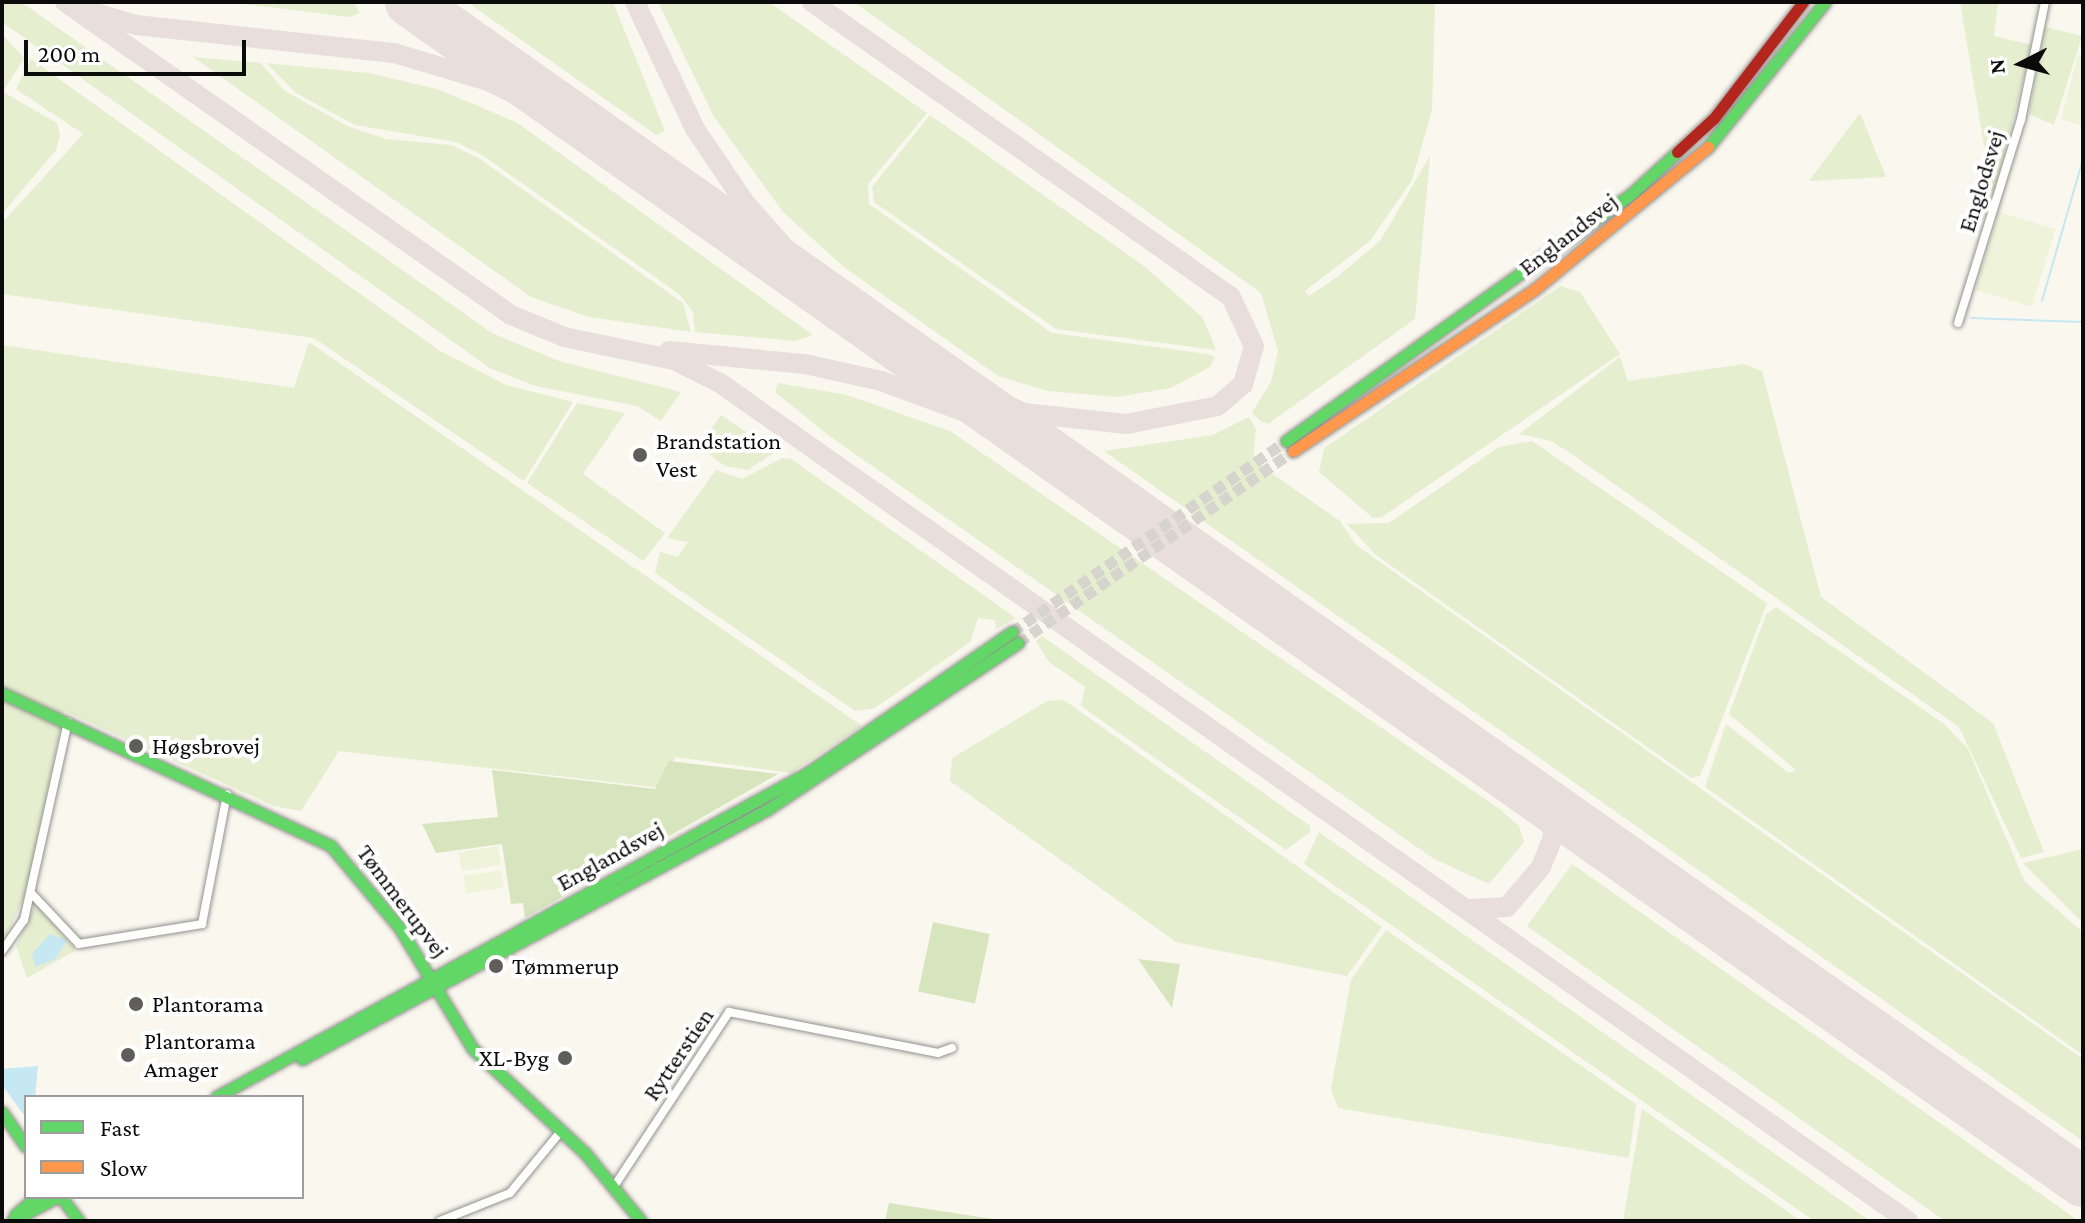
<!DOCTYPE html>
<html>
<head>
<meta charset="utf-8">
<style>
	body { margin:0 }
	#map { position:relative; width:2085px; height:1223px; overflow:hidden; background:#faf7ef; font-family:"Crimson Pro",serif }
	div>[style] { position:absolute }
	.green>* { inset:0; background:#e5eecf }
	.forest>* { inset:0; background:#d6e5be; transform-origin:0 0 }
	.pitch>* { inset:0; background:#eef3d9; transform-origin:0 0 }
	.water>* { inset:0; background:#c6e8f2 }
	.stream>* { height:2px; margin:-1px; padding:0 1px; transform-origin:1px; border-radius:1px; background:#c6e8f2 }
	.taxiway>* { height:20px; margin:-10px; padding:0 10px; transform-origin:10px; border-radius:10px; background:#e8deda }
	.runway>* { height:50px; margin:-25px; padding:0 25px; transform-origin:25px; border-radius:25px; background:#e8deda }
	.secondary-tunnel>* { height:11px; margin-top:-5.5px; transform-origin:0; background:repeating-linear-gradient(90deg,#d6d4cd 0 11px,transparent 0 16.5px) }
	.roads { filter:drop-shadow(0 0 2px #93918e) drop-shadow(0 0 2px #93918e) }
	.street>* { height:8px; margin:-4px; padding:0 4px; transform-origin:4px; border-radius:4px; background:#fefefd }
	.fast>* { height:11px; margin:-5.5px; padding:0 5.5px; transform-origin:5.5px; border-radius:5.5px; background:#63d668 }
	.slow>* { height:11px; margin:-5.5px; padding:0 5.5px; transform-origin:5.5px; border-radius:5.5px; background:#ff974d }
	.jam>* { height:11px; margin:-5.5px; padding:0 5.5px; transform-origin:5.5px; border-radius:5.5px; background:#b3261e }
	.dots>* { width:22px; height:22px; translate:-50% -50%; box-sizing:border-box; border:4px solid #fff; border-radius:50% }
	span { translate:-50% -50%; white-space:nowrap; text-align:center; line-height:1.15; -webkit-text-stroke:8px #fff; paint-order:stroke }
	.street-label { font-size:24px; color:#0b0b0b }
	.poi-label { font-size:24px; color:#0b0b0b }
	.left { translate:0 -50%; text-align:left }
	.right { translate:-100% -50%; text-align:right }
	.frame { position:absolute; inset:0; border:4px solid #0b0b0b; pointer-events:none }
	.legend { position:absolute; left:24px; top:1095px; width:280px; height:104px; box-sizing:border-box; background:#fff; border:2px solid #9d9d9d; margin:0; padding:10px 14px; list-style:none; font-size:24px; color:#0b0b0b }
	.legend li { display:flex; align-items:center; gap:16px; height:40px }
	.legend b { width:40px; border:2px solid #9d9d9d }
	.north { position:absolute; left:1981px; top:24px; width:80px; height:80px; -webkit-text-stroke:6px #fff; paint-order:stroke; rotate:264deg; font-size:22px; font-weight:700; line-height:32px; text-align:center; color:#0b0b0b }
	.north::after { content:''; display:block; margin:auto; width:28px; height:36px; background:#0b0b0b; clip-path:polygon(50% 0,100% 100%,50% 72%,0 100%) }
	.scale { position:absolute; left:24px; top:40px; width:222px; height:36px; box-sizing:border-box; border:4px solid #0b0b0b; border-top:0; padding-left:10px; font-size:24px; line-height:28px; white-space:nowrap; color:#0b0b0b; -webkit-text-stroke:6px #fff; paint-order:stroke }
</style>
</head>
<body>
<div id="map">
	<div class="green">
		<div style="clip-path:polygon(2px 2px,21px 2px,492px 333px,559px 361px,681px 392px,661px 421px,637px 406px,535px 386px,490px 368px,2px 22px)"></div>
		<div style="clip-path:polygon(228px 2px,353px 2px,360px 13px,349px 17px)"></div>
		<div style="clip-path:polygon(467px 2px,613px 2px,665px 131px,656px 135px)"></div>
		<div style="clip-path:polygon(658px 2px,769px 2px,927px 113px,868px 184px,869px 204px,1052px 333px,1208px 354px,1215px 357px,1210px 367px,1171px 388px,1118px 397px,1048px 391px,998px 376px,845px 268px,783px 212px,714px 117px)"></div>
		<div style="clip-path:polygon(854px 2px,1435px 2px,1432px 110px,1412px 180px,1370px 241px,1305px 291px,1309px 296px,1337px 277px,1380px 241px,1430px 156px,1415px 319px,1268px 424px,1259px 420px,1252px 412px,1271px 382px,1278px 351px,1261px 293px)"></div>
		<div style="clip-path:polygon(1960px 2px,1998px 3px,1994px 36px,2032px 45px,1993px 199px)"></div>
		<div style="clip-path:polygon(2045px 27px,2082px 36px,2054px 125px,2029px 114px)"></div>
		<div style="clip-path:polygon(2px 34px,24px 58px,3px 92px,57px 123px,60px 135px,56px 150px,2px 214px)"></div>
		<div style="clip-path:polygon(193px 57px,261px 63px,285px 91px,347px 126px,386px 139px,451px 145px,480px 159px,683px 303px,691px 332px,589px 317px,531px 297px)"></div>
		<div style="clip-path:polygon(31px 59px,440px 351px,506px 385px,573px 402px,524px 481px,314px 338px,2px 294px,2px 223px,83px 134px,16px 89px)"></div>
		<div style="clip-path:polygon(266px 63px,369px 73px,437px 89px,516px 122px,813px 335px,795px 341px,695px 332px,693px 312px,679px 294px,482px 155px,456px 142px,355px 125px,296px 93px)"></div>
		<div style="clip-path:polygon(1860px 113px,1886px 177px,1809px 181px)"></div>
		<div style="clip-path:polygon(930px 115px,1144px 266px,1203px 318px,1216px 350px,1056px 329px,874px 202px,872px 187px)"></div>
		<div style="clip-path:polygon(1561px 286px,1580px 292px,1620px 354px,1382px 517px,1373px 518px,1319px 472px,1324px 448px)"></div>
		<div style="clip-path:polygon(309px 342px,862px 726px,791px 773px,675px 757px,662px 788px,339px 751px,301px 811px,274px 806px,64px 711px,26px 894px,2px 943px,2px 345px,294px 388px)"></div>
		<div style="clip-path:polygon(1620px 357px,1628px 381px,1744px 364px,1762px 371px,1821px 597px,1993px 723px,2044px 852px,2021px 858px,1959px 727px,1576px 457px,1551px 441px,1519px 434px)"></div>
		<div style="clip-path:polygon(778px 383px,847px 395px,950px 431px,1501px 810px,1519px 826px,1524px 842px,1489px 884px,1434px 859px,828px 435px,775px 392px)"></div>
		<div style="clip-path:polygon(577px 403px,625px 413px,583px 474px,665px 533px,643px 561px,527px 483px)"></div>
		<div style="clip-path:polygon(721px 415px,775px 452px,748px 470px,725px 466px,698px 446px)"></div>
		<div style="clip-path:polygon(1249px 417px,1256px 429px,1253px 460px,1340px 521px,1356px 545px,2083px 1059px,2083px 1141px,1104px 451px,1213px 435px)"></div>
		<div style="clip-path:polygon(1532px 441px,1767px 603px,1700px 776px,1691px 778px,1376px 555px,1347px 524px,1389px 523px,1499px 447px)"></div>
		<div style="clip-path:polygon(782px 458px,791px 459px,1016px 618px,996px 629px,995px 620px,978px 618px,970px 642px,875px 708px,855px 711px,655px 573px,660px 552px,678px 557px,688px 542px,667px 538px,716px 470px,742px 479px)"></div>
		<div style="clip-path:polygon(1776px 607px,1944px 724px,1968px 749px,2025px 882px,2083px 932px,2083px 1055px,1705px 787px,1726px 724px,1789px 773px,1796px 770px,1729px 714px,1766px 615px)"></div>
		<div style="clip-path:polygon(1042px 636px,1310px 826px,1310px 832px,1286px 850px,1081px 706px,1085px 687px,1049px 662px,1036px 641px)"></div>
		<div style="clip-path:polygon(1064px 700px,1382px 927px,1347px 976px,1176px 942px,950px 781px,952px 758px,1047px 701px)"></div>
		<div style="clip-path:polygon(1319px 832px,1870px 1221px,1814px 1221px,1304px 864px)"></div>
		<div style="clip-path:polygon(2083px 849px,2083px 923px,2023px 863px)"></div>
		<div style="clip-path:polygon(1572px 864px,2079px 1221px,1945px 1221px,1527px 926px)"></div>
		<div style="clip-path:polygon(36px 904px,76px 950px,27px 978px,16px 946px)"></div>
		<div style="clip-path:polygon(1386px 930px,1636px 1104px,1629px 1158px,1338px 1108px,1331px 1089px,1351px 980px)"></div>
		<div style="clip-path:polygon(1642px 1109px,1801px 1221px,1623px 1221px)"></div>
	</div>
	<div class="forest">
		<div style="clip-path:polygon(669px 761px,778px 774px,525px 918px,523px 903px,511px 904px,502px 844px,436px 853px,422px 824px,498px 817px,492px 770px,655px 789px)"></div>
		<div style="left:933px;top:922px;width:58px;height:71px;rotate:12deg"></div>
		<div style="clip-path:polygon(1138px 959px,1180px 964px,1172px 1008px)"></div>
		<div style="clip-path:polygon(889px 1203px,1006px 1221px,885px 1221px)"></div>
	</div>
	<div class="pitch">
		<div style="clip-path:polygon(2078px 55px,2083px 57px,2083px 126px,2061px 119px)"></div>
		<div style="left:1999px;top:212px;width:59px;height:81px;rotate:17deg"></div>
		<div style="left:498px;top:846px;width:19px;height:40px;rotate:81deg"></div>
		<div style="left:501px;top:870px;width:18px;height:38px;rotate:81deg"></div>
	</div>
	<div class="water">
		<div style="clip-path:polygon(50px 934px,67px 940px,55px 959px,36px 967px,32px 954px)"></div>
		<div style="clip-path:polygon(38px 1066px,35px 1097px,26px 1097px,26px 1118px,2px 1085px,2px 1069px)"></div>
	</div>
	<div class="stream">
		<div style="left:2042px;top:301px;width:148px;rotate:-73.9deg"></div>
		<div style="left:1971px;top:318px;width:112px;rotate:2deg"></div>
	</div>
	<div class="taxiway">
		<div style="left:65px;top:2px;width:545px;rotate:35.06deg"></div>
		<div style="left:511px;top:315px;width:57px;rotate:22.5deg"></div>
		<div style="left:564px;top:337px;width:112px;rotate:11.8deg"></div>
		<div style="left:674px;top:360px;width:51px;rotate:26.6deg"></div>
		<div style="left:720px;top:383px;width:1454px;rotate:35.2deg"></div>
		<div style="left:635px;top:2px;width:140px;rotate:64.7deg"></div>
		<div style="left:695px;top:129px;width:91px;rotate:55.8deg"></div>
		<div style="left:746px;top:204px;width:81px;rotate:48.5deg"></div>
		<div style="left:800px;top:265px;width:100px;rotate:40.5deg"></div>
		<div style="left:812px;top:2px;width:512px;rotate:35.15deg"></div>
		<div style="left:1231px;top:297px;width:54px;rotate:64.9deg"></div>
		<div style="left:1254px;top:346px;width:40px;rotate:106deg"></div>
		<div style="left:1243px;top:384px;width:33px;rotate:139deg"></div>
		<div style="left:1218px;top:406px;width:94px;rotate:168.9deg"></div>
		<div style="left:1126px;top:424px;width:103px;rotate:-173.8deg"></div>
		<div style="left:1024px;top:413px;width:99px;rotate:-155deg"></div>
		<div style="left:89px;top:11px;width:49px;rotate:16.6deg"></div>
		<div style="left:136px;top:25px;width:260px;rotate:6.2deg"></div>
		<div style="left:394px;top:53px;width:98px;rotate:16.6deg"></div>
		<div style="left:488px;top:81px;width:129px;rotate:26.2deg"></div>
		<div style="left:669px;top:351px;width:137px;rotate:5.5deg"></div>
		<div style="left:805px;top:364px;width:78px;rotate:12.6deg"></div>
		<div style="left:881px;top:381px;width:93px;rotate:20.2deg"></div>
		<div style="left:968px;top:413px;width:107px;rotate:27.8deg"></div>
		<div style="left:1469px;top:909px;width:38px;rotate:-3deg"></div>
		<div style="left:1507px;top:907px;width:52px;rotate:-49.6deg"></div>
		<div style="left:1541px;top:867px;width:35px;rotate:-68deg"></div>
		<div style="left:1554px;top:835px;width:36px;rotate:-108deg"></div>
	</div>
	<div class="runway">
		<div style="left:410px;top:2px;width:2047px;rotate:35.2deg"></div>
	</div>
	<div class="secondary-tunnel">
		<div style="left:1012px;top:632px;width:334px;rotate:-34.9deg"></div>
		<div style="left:1018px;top:643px;width:335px;rotate:-34.9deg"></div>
	</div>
	<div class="roads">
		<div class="street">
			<div style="left:1958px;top:323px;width:213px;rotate:-72.8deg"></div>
			<div style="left:2021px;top:120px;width:120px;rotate:-78.5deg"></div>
			<div style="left:31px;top:893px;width:70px;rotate:46.7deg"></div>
			<div style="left:79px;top:944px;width:125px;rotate:-9.2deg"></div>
			<div style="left:202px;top:924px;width:132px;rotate:-79.1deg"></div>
			<div style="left:2px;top:951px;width:38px;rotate:-55deg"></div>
			<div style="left:24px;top:920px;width:203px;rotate:-77.5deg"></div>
			<div style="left:613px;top:1188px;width:211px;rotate:-56.6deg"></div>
			<div style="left:729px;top:1012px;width:213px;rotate:11.1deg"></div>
			<div style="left:938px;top:1053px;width:15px;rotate:-20deg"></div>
			<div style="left:440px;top:1221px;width:75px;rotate:-21.8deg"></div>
			<div style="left:510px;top:1193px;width:82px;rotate:-50.5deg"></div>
		</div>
		<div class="fast">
			<div style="left:1708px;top:147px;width:186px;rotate:-51.1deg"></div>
			<div style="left:1286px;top:441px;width:424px;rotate:-35.6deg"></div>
			<div style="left:1631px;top:194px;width:62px;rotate:-42.4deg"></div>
			<div style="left:2px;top:693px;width:363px;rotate:24.9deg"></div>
			<div style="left:331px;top:846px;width:106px;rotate:50deg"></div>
			<div style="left:399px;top:927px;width:143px;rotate:58.8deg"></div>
			<div style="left:473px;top:1049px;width:153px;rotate:42.9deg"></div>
			<div style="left:585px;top:1153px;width:88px;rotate:50.5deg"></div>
			<div style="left:302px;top:1059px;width:529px;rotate:-28.21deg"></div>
			<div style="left:768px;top:809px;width:300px;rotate:-33.6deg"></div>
			<div style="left:216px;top:1097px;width:676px;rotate:-28.73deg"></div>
			<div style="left:809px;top:772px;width:247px;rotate:-34.6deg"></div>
			<div style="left:2px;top:1112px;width:42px;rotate:55.6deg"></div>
			<div style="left:61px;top:1197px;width:30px;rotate:53deg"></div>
			<div style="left:15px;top:1215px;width:28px;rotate:-41deg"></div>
			<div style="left:12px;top:1221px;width:51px;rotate:-28.1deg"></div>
		</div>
		<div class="slow">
			<div style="left:1293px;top:451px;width:291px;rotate:-33.8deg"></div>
			<div style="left:1535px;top:289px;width:224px;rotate:-39.4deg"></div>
		</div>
		<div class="jam">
			<div style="left:1677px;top:152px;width:50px;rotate:-42.6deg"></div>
			<div style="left:1714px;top:118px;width:146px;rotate:-52.5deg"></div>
		</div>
	</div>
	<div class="dots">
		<div style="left:640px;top:455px;background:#5f5e5b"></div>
		<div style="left:136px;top:746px;background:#5f5e5b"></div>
		<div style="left:496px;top:966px;background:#5f5e5b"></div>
		<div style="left:136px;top:1004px;background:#5f5e5b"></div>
		<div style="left:128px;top:1055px;background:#5f5e5b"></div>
		<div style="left:565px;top:1058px;background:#5f5e5b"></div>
	</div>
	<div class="street-label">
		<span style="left:1981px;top:181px;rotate:-73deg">Englodsvej</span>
		<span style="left:1568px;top:234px;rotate:-38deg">Englandsvej</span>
		<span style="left:610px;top:856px;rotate:-29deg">Englandsvej</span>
		<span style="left:403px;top:901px;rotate:53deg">Tømmerupvej</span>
		<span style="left:678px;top:1054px;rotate:-56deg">Rytterstien</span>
	</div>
	<div class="poi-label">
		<span class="left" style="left:656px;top:455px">Brandstation<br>Vest</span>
		<span class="left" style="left:152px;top:746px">Høgsbrovej</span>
		<span class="left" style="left:512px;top:966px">Tømmerup</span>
		<span class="left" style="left:152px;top:1004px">Plantorama</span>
		<span class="left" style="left:144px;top:1055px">Plantorama<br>Amager</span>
		<span class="right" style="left:549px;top:1058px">XL-Byg</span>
	</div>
	<div class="frame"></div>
	<ul class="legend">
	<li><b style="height:10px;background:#63d668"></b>Fast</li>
	<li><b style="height:10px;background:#ff974d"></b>Slow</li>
	</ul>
	<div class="north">N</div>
	<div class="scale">200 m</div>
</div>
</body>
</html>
